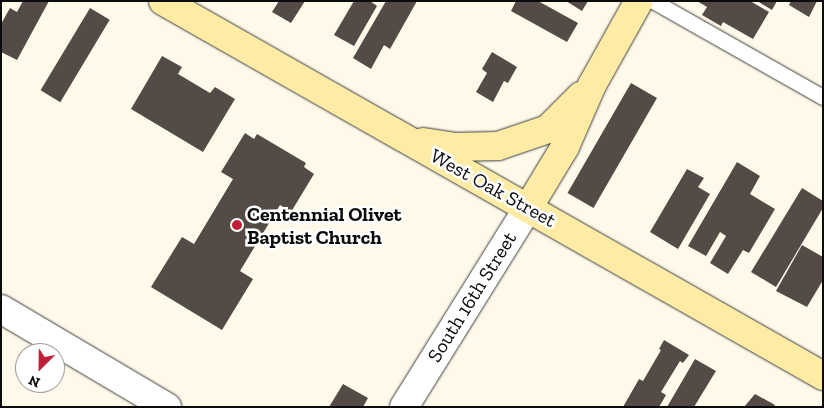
<!DOCTYPE html>
<html>
<head>
<meta charset="utf-8">
<style>
	body { margin:0 }
	#map { position:relative; width:824px; height:408px; overflow:hidden; background:#fff9e9; font-family:"Zilla Slab",serif }
	div>[style] { position:absolute }
	.building>* { inset:0; background:#544b47; transform-origin:0 0 }
	.roads { filter:drop-shadow(0 0 1px #3e3e3e) drop-shadow(0 0 1px #3e3e3e) }
	.lane>* { height:15px; margin:-7.5px; padding:0 7.5px; transform-origin:7.5px; border-radius:7.5px; background:#fff }
	.street>* { height:28px; margin:-14px; padding:0 14px; transform-origin:14px; border-radius:14px; background:#fff }
	.secondary>* { height:28px; margin:-14px; padding:0 14px; transform-origin:14px; border-radius:14px; background:#ffeca4 }
	.dots>* { width:14px; height:14px; translate:-50% -50%; box-sizing:border-box; border:2px solid #fff; border-radius:50% }
	span { translate:-50% -50%; white-space:nowrap; text-align:center; line-height:1.15; -webkit-text-stroke:5px #fff; paint-order:stroke }
	.street-label { font-size:20px; color:#0b0b0b }
	.poi-label { font-size:20px; color:#0b0b0b; font-weight:700 }
	.left { translate:0 -50%; text-align:left }
	.frame { position:absolute; inset:0; border:2px solid #0b0b0b; pointer-events:none }
	.north { position:absolute; left:15px; top:343px; width:50px; height:50px; box-sizing:border-box; background:#fff; border:1px solid #9d9d9d; border-radius:50%; rotate:203deg; font-size:14px; font-weight:700; line-height:20px; text-align:center; color:#0b0b0b }
	.north::after { content:''; display:block; margin:auto; width:18px; height:22px; background:#be2037; clip-path:polygon(50% 0,100% 100%,50% 72%,0 100%) }
</style>
</head>
<body>
<div id="map">
	<div class="building">
		<div style="clip-path:polygon(23px 1px,49px 1px,17px 60px,1px 52px,1px 24px,10px 8px,17px 12px)"></div>
		<div style="clip-path:polygon(279px 1px,305px 1px,291px 23px,272px 12px)"></div>
		<div style="clip-path:polygon(354px 1px,370px 1px,377px 6px,354px 46px,334px 35px)"></div>
		<div style="clip-path:polygon(386px 1px,417px 1px,390px 49px,384px 45px,371px 69px,353px 58px)"></div>
		<div style="clip-path:polygon(516px 1px,538px 1px,578px 23px,567px 42px,511px 11px)"></div>
		<div style="clip-path:polygon(566px 1px,588px 1px,582px 11px)"></div>
		<div style="clip-path:polygon(697px 1px,750px 1px,769px 12px,753px 39px,723px 22px,721px 26px,702px 15px,707px 7px)"></div>
		<div style="clip-path:polygon(757px 1px,777px 1px,772px 10px)"></div>
		<div style="clip-path:polygon(791px 1px,817px 1px,809px 17px,789px 5px)"></div>
		<div style="left:90px;top:8px;width:23px;height:96px;rotate:31deg"></div>
		<div style="clip-path:polygon(492px 52px,517px 67px,508px 83px,504px 81px,493px 102px,476px 92px,487px 73px,482px 69px)"></div>
		<div style="clip-path:polygon(162px 56px,182px 67px,178px 74px,210px 93px,215px 87px,235px 99px,203px 152px,131px 109px)"></div>
		<div style="left:631px;top:83px;width:30px;height:127px;rotate:30deg"></div>
		<div style="clip-path:polygon(245px 133px,254px 139px,257px 134px,306px 163px,304px 167px,314px 174px,291px 212px,280px 205px,240px 271px,253px 279px,222px 330px,151px 287px,182px 237px,194px 244px,233px 179px,221px 172px)"></div>
		<div style="clip-path:polygon(737px 162px,760px 176px,750px 194px,775px 209px,749px 253px,743px 250px,728px 274px,710px 263px,726px 236px,720px 232px,706px 256px,688px 246px)"></div>
		<div style="clip-path:polygon(687px 169px,704px 178px,698px 187px,710px 194px,678px 249px,650px 232px)"></div>
		<div style="clip-path:polygon(802px 188px,823px 201px,823px 208px,776px 287px,751px 272px)"></div>
		<div style="clip-path:polygon(802px 245px,823px 257px,823px 280px,807px 307px,776px 291px)"></div>
		<div style="clip-path:polygon(664px 340px,689px 355px,683px 363px,680px 361px,661px 392px,666px 395px,659px 407px,623px 407px,639px 379px,643px 381px,661px 350px,659px 349px)"></div>
		<div style="clip-path:polygon(695px 359px,716px 371px,694px 407px,667px 407px)"></div>
		<div style="clip-path:polygon(343px 384px,368px 398px,363px 407px,329px 407px)"></div>
		<div style="clip-path:polygon(755px 394px,775px 405px,774px 407px,744px 407px)"></div>
	</div>
	<div class="roads">
		<div class="lane">
			<div style="left:653px;top:1px;width:195px;rotate:29.5deg"></div>
		</div>
		<div class="street">
			<div style="left:1px;top:309px;width:193px;rotate:30.6deg"></div>
			<div style="left:404px;top:407px;width:234px;rotate:-58.1deg"></div>
		</div>
		<div class="secondary">
			<div style="left:163px;top:1px;width:759px;rotate:29.6deg"></div>
			<div style="left:423px;top:142px;width:30px;rotate:9deg"></div>
			<div style="left:453px;top:147px;width:45px;rotate:-1.3deg"></div>
			<div style="left:498px;top:146px;width:53px;rotate:-18.8deg"></div>
			<div style="left:548px;top:129px;width:47px;rotate:-45deg"></div>
			<div style="left:528px;top:208px;width:71px;rotate:-58.8deg"></div>
			<div style="left:565px;top:147px;width:68px;rotate:-66.5deg"></div>
			<div style="left:592px;top:85px;width:96px;rotate:-60.8deg"></div>
		</div>
	</div>
	<div class="dots">
		<div style="left:237px;top:225px;background:#be2037"></div>
	</div>
	<div class="street-label">
		<span style="left:493px;top:188px;rotate:29deg">West Oak Street</span>
		<span style="left:472px;top:297px;rotate:-58deg">South 16th Street</span>
	</div>
	<div class="poi-label">
		<span class="left" style="left:247px;top:226px">Centennial Olivet<br>Baptist Church</span>
	</div>
	<div class="frame"></div>
	<div class="north">N</div>
</div>
</body>
</html>
